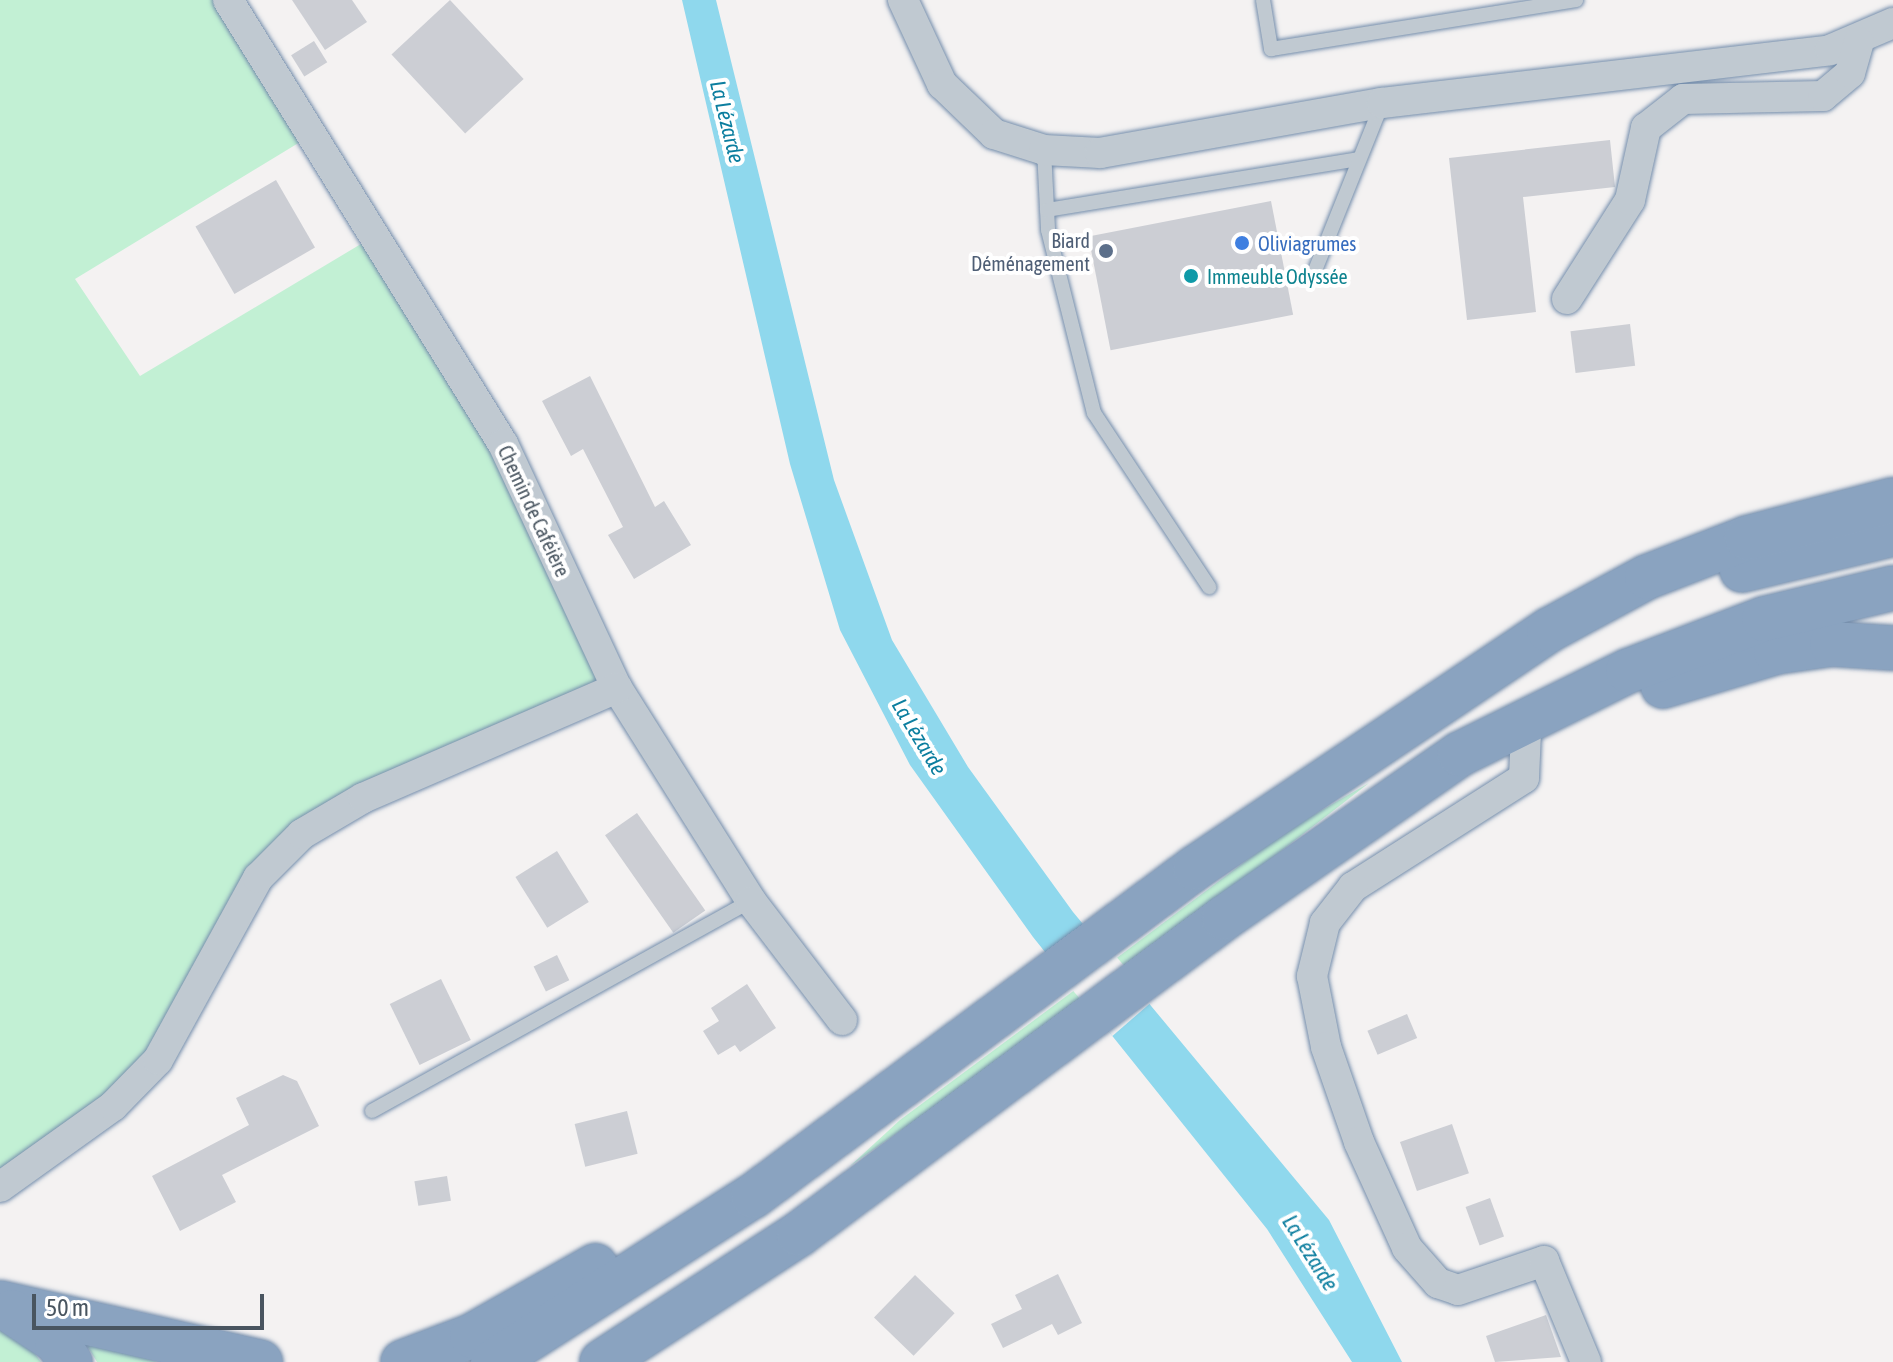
<!DOCTYPE html>
<html>
<head>
<meta charset="utf-8">
<style>
	body { margin:0 }
	#map { position:relative; width:1893px; height:1362px; overflow:hidden; background:#f4f2f2; font-family:"Asap Condensed",sans-serif }
	div>[style] { position:absolute }
	.green>* { inset:0; background:#c2f0d4 }
	.water>* { inset:0; background:#8fd8ed }
	.pier>* { inset:0; background:#f4f2f2; transform-origin:0 0 }
	.building>* { inset:0; background:#ccced4; transform-origin:0 0 }
	.roads { filter:drop-shadow(0 0 2px #758eac) drop-shadow(0 0 2px #758eac) }
	.lane>* { height:14px; margin:-7px; padding:0 7px; transform-origin:7px; border-radius:7px; background:#c0c9d1 }
	.street>* { height:30px; margin:-15px; padding:0 15px; transform-origin:15px; border-radius:15px; background:#c0c9d1 }
	.highway>* { height:44px; margin:-22px; padding:0 22px; transform-origin:22px; border-radius:22px; background:#8aa3c0 }
	.dots>* { width:22px; height:22px; translate:-50% -50%; box-sizing:border-box; border:4px solid #fff; border-radius:50% }
	span { translate:-50% -50%; white-space:nowrap; text-align:center; line-height:1.15; -webkit-text-stroke:8px #fff; paint-order:stroke }
	.service-label { font-size:20px; color:#4e5e75 }
	.right { translate:-100% -50%; text-align:right }
	.shop-label { font-size:20px; color:#366cbe }
	.left { translate:0 -50%; text-align:left }
	.culture-label { font-size:20px; color:#0d838f }
	.street-label { font-size:20px; color:#495560 }
	.water-label { font-size:22px; color:#0c7e9f; font-style:italic }
	.scale { position:absolute; left:32px; top:1294px; width:232px; height:36px; box-sizing:border-box; border:4px solid #495560; border-top:0; padding-left:10px; font-size:24px; line-height:28px; white-space:nowrap; color:#495560; -webkit-text-stroke:6px #fff; paint-order:stroke }
</style>
</head>
<body>
<div id="map">
	<div class="green">
		<div style="clip-path:polygon(0 0,228px 0,310px 136px,75px 279px,140px 376px,371px 238px,503px 444px,617px 688px,302px 834px,158px 1060px,0 1187px)"></div>
		<div style="clip-path:polygon(1369px 783px,1124px 973px,1114px 960px,1287px 830px)"></div>
		<div style="clip-path:polygon(1076px 989px,1085px 1002px,850px 1166px,900px 1120px)"></div>
		<div style="clip-path:polygon(0 1329px,22px 1336px,41px 1362px,0 1362px)"></div>
		<div style="clip-path:polygon(86px 1344px,128px 1352px,157px 1362px,97px 1362px)"></div>
	</div>
	<div class="water">
		<div style="clip-path:polygon(682px 0,716px 0,834px 480px,892px 640px,968px 767px,1073px 912px,1329px 1220px,1402px 1362px,1352px 1362px,1267px 1229px,1033px 937px,910px 765px,840px 630px,790px 464px)"></div>
	</div>
	<div class="pier">
		<div style="left:1087px;top:923px;width:102px;height:55px;rotate:49deg"></div>
	</div>
	<div class="building">
		<div style="clip-path:polygon(292px 0,352px 0,367px 22px,325px 50px)"></div>
		<div style="left:450px;top:0;width:108px;height:80px;rotate:47deg"></div>
		<div style="left:314px;top:41px;width:25px;height:27px;rotate:58deg"></div>
		<div style="clip-path:polygon(1610px 140px,1615px 187px,1523px 197px,1536px 312px,1467px 320px,1449px 158px)"></div>
		<div style="left:276px;top:180px;width:78px;height:93px;rotate:60deg"></div>
		<div style="left:1271px;top:201px;width:116px;height:186px;rotate:79deg"></div>
		<div style="left:1630px;top:324px;width:42px;height:60px;rotate:83deg"></div>
		<div style="clip-path:polygon(590px 376px,655px 507px,664px 501px,691px 545px,634px 579px,608px 535px,623px 527px,583px 449px,571px 456px,542px 401px)"></div>
		<div style="left:637px;top:813px;width:119px;height:39px;rotate:55deg"></div>
		<div style="left:557px;top:851px;width:60px;height:49px;rotate:58deg"></div>
		<div style="left:557px;top:955px;width:28px;height:26px;rotate:64deg"></div>
		<div style="left:441px;top:979px;width:68px;height:57px;rotate:64deg"></div>
		<div style="clip-path:polygon(747px 984px,776px 1028px,740px 1052px,735px 1045px,718px 1055px,703px 1031px,719px 1021px,711px 1008px)"></div>
		<div style="left:1407px;top:1014px;width:26px;height:43px;rotate:67deg"></div>
		<div style="clip-path:polygon(283px 1075px,297px 1081px,319px 1126px,222px 1175px,236px 1202px,180px 1231px,152px 1176px,249px 1125px,236px 1098px)"></div>
		<div style="left:627px;top:1111px;width:44px;height:54px;rotate:76deg"></div>
		<div style="left:1452px;top:1124px;width:52px;height:55px;rotate:71deg"></div>
		<div style="left:447px;top:1176px;width:25px;height:33px;rotate:81deg"></div>
		<div style="left:1490px;top:1198px;width:41px;height:26px;rotate:70deg"></div>
		<div style="clip-path:polygon(1058px 1274px,1082px 1323px,1058px 1335px,1052px 1324px,1003px 1348px,991px 1324px,1022px 1309px,1015px 1295px)"></div>
		<div style="left:915px;top:1275px;width:55px;height:59px;rotate:44deg"></div>
		<div style="clip-path:polygon(1546px 1315px,1561px 1357px,1495px 1362px,1486px 1336px)"></div>
	</div>
	<div class="roads">
		<div class="lane">
			<div style="left:1263px;top:0;width:50px;rotate:80.7deg"></div>
			<div style="left:1271px;top:49px;width:309px;rotate:-9.1deg"></div>
			<div style="left:1044px;top:150px;width:80px;rotate:87.1deg"></div>
			<div style="left:1048px;top:230px;width:189px;rotate:75.9deg"></div>
			<div style="left:1094px;top:413px;width:209px;rotate:56.5deg"></div>
			<div style="left:1047px;top:210px;width:316px;rotate:-9.3deg"></div>
			<div style="left:1314px;top:273px;width:182px;rotate:-68.1deg"></div>
			<div style="left:372px;top:1111px;width:433px;rotate:-29deg"></div>
		</div>
		<div class="street">
			<div style="left:228px;top:0;width:522px;rotate:58.23deg"></div>
			<div style="left:503px;top:444px;width:269px;rotate:65deg"></div>
			<div style="left:617px;top:688px;width:252px;rotate:57.8deg"></div>
			<div style="left:751px;top:901px;width:150px;rotate:52.6deg"></div>
			<div style="left:903px;top:0;width:93px;rotate:65.1deg"></div>
			<div style="left:942px;top:84px;width:72px;rotate:43.9deg"></div>
			<div style="left:994px;top:134px;width:52px;rotate:17.7deg"></div>
			<div style="left:1044px;top:150px;width:56px;rotate:3.1deg"></div>
			<div style="left:1100px;top:153px;width:286px;rotate:-10.1deg"></div>
			<div style="left:1382px;top:103px;width:451px;rotate:-6.7deg"></div>
			<div style="left:1830px;top:50px;width:69px;rotate:-23.2deg"></div>
			<div style="left:1567px;top:299px;width:117px;rotate:-57.5deg"></div>
			<div style="left:1630px;top:200px;width:74px;rotate:-77.5deg"></div>
			<div style="left:1646px;top:128px;width:47px;rotate:-38.1deg"></div>
			<div style="left:1683px;top:99px;width:140px;rotate:-1.2deg"></div>
			<div style="left:1823px;top:96px;width:35px;rotate:-40deg"></div>
			<div style="left:1850px;top:73px;width:32px;rotate:-74deg"></div>
			<div style="left:1526px;top:732px;width:46px;rotate:92.5deg"></div>
			<div style="left:1524px;top:778px;width:203px;rotate:147.5deg"></div>
			<div style="left:1353px;top:887px;width:46px;rotate:127.9deg"></div>
			<div style="left:1325px;top:923px;width:55px;rotate:103.8deg"></div>
			<div style="left:1312px;top:976px;width:72px;rotate:78.8deg"></div>
			<div style="left:1326px;top:1047px;width:101px;rotate:70.8deg"></div>
			<div style="left:1359px;top:1142px;width:116px;rotate:65.6deg"></div>
			<div style="left:1407px;top:1248px;width:47px;rotate:48.5deg"></div>
			<div style="left:1438px;top:1283px;width:21px;rotate:19deg"></div>
			<div style="left:1458px;top:1290px;width:91px;rotate:-18.6deg"></div>
			<div style="left:1544px;top:1261px;width:109px;rotate:67.4deg"></div>
			<div style="left:0;top:1187px;width:139px;rotate:-35.6deg"></div>
			<div style="left:113px;top:1106px;width:64px;rotate:-45.6deg"></div>
			<div style="left:158px;top:1060px;width:208px;rotate:-61.2deg"></div>
			<div style="left:258px;top:878px;width:62px;rotate:-45deg"></div>
			<div style="left:302px;top:834px;width:71px;rotate:-30.5deg"></div>
			<div style="left:363px;top:798px;width:277px;rotate:-23.4deg"></div>
		</div>
		<div class="highway">
			<div style="left:1742px;top:570px;width:155px;rotate:-13.4deg"></div>
			<div style="left:1663px;top:686px;width:118px;rotate:-16.7deg"></div>
			<div style="left:1776px;top:652px;width:57px;rotate:-8.1deg"></div>
			<div style="left:1832px;top:644px;width:61px;rotate:3.8deg"></div>
			<div style="left:0;top:1303px;width:267px;rotate:12.8deg"></div>
			<div style="left:12px;top:1312px;width:54px;rotate:33.7deg"></div>
			<div style="left:57px;top:1342px;width:24px;rotate:57deg"></div>
			<div style="left:403px;top:1362px;width:74px;rotate:-20.6deg"></div>
			<div style="left:472px;top:1336px;width:142px;rotate:-29.6deg"></div>
			<div style="left:493px;top:1362px;width:308px;rotate:-32.6deg"></div>
			<div style="left:753px;top:1196px;width:550px;rotate:-36.58deg"></div>
			<div style="left:1195px;top:868px;width:427px;rotate:-33.9deg"></div>
			<div style="left:1549px;top:630px;width:111px;rotate:-28.4deg"></div>
			<div style="left:1647px;top:577px;width:107px;rotate:-21.3deg"></div>
			<div style="left:1747px;top:538px;width:151px;rotate:-14.6deg"></div>
			<div style="left:602px;top:1362px;width:235px;rotate:-33deg"></div>
			<div style="left:799px;top:1234px;width:530px;rotate:-36.63deg"></div>
			<div style="left:1224px;top:918px;width:287px;rotate:-34.8deg"></div>
			<div style="left:1460px;top:754px;width:187px;rotate:-26.3deg"></div>
			<div style="left:1628px;top:671px;width:146px;rotate:-20.9deg"></div>
			<div style="left:1764px;top:619px;width:133px;rotate:-13.5deg"></div>
		</div>
	</div>
	<div class="dots">
		<div style="left:1242px;top:243px;background:#3f7fe0"></div>
		<div style="left:1106px;top:251px;background:#5c6f8a"></div>
		<div style="left:1191px;top:276px;background:#0f9aa8"></div>
	</div>
	<div class="service-label">
		<span class="right" style="left:1090px;top:252px">Biard<br>Déménagement</span>
	</div>
	<div class="shop-label">
		<span class="left" style="left:1258px;top:243px">Oliviagrumes</span>
	</div>
	<div class="culture-label">
		<span class="left" style="left:1207px;top:276px">Immeuble Odyssée</span>
	</div>
	<div class="street-label">
		<span style="left:534px;top:511px;rotate:65deg">Chemin de Caféière</span>
	</div>
	<div class="water-label">
		<span style="left:727px;top:122px;rotate:76deg">La Lézarde</span>
		<span style="left:919px;top:737px;rotate:59deg">La Lézarde</span>
		<span style="left:1310px;top:1253px;rotate:58deg">La Lézarde</span>
	</div>
	<div class="scale">50 m</div>
</div>
</body>
</html>
